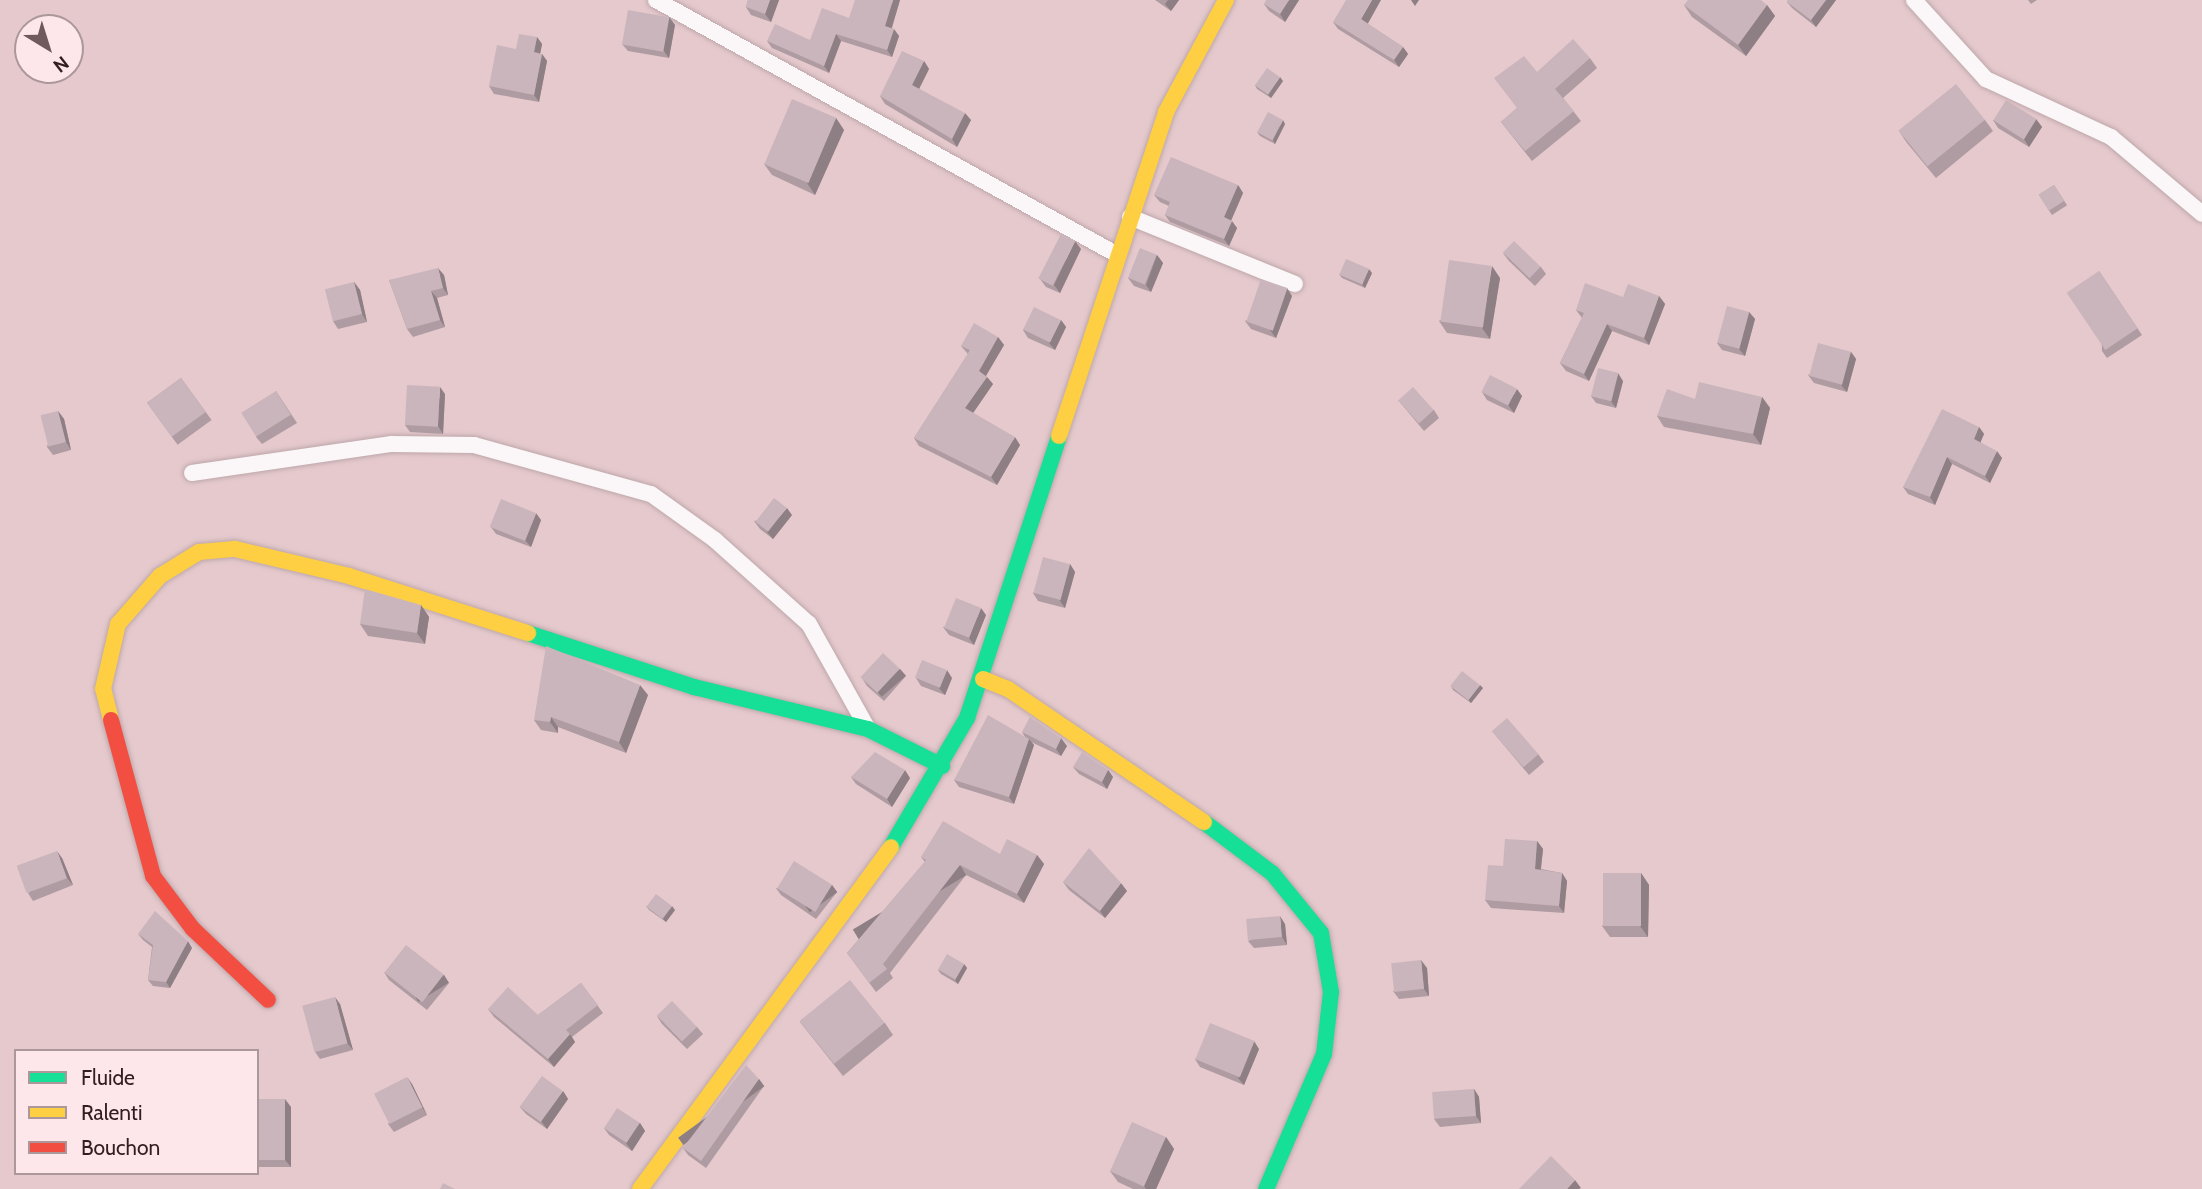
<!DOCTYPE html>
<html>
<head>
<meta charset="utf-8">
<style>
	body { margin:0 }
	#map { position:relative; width:2202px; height:1189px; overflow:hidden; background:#e5c9cd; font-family:Cabin,sans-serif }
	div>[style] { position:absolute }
	.roads { filter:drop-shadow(0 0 2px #bda7aa) drop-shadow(0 0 2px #bda7aa) }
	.street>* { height:16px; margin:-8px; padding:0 8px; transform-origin:8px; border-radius:8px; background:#fbf7f8 }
	.fast>* { height:16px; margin:-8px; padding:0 8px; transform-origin:8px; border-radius:8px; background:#16e098 }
	.slow>* { height:16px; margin:-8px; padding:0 8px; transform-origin:8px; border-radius:8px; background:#ffcf43 }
	.jam>* { height:16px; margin:-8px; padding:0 8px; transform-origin:8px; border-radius:8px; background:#f24e42 }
	.wall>* { inset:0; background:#af9ca2; transform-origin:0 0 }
	.shaded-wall>* { inset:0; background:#8e7f84; transform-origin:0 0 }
	.building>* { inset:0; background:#cbb5bc; transform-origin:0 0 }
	span { translate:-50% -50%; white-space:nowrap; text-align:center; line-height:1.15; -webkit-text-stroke:6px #fee7ea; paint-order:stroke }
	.legend { position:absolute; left:14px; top:1049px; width:245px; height:126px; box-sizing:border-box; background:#fee7ea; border:2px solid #ac979a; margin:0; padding:9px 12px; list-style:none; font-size:21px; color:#321e22 }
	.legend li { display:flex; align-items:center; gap:14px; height:35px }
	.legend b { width:35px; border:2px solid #ac979a }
	.north { position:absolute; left:14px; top:14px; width:70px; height:70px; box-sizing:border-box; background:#fee7ea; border:2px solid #ac979a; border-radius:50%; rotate:142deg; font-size:19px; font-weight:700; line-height:28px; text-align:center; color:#321e22 }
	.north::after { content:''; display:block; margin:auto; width:24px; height:32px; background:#715a5e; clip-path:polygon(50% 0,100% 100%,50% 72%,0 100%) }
</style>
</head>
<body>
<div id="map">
	<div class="roads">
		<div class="street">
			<div style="left:656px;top:0;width:525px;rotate:28.91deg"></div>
			<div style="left:1914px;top:0;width:107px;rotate:47.7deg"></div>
			<div style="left:1986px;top:79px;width:138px;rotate:24.9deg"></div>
			<div style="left:2111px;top:137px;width:119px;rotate:40.2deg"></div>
			<div style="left:1130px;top:217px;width:178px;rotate:22.1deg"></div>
			<div style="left:192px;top:473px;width:202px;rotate:-8.3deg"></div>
			<div style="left:392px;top:444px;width:82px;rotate:0.7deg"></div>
			<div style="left:474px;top:445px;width:184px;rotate:15.5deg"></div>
			<div style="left:651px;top:494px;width:79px;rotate:35.7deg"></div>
			<div style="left:715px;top:540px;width:126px;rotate:41.8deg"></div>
			<div style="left:809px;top:624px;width:120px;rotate:60.7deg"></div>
		</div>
		<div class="fast">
			<div style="left:528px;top:633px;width:175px;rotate:18deg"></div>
			<div style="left:694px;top:687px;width:179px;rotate:13.6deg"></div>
			<div style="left:868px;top:729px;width:83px;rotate:26.6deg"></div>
			<div style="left:1204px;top:822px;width:85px;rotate:36.9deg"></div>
			<div style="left:1272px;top:873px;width:77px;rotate:50.8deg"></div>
			<div style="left:1321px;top:933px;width:60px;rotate:80.4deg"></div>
			<div style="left:1331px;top:992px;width:62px;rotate:96.4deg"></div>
			<div style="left:1324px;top:1054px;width:147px;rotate:113.2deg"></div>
			<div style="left:891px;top:847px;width:150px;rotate:-59.5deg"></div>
			<div style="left:967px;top:718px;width:297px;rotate:-71.9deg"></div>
		</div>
		<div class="slow">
			<div style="left:1059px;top:436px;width:341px;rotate:-71.7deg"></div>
			<div style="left:1166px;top:112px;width:127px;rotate:-61.8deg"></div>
			<div style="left:983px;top:679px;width:27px;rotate:22deg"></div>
			<div style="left:1008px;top:689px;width:237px;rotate:34.2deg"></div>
			<div style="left:111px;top:720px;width:32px;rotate:-104deg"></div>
			<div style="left:103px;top:689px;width:67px;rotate:-77deg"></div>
			<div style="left:118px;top:624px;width:64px;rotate:-48.8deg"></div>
			<div style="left:160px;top:576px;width:46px;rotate:-31.6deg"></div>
			<div style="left:199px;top:552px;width:36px;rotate:-5deg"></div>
			<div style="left:235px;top:549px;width:117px;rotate:13.3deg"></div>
			<div style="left:349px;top:576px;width:188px;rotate:17.7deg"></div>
			<div style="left:640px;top:1189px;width:424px;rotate:-53.7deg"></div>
		</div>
		<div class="jam">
			<div style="left:111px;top:720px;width:162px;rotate:74.9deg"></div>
			<div style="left:153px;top:876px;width:66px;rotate:53deg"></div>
			<div style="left:193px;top:929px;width:103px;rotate:43.4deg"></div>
		</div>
	</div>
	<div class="wall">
		<div style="clip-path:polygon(748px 0,779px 0,771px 22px,751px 15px,746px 7px)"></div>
		<div style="clip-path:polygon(900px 0,892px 28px,899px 36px,892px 57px,841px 41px,829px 73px,772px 48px,767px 41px,810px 40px)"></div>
		<div style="clip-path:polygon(1155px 0,1179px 0,1171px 11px)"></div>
		<div style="clip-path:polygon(1299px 0,1285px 22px,1269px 11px,1264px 4px)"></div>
		<div style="clip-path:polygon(1788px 0,1836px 0,1816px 27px,1792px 8px,1787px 2px)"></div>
		<div style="clip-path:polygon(2028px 0,2037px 0,2031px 4px)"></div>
		<div style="clip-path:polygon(1684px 5px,1767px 5px,1775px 16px,1746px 56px,1692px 17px)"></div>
		<div style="clip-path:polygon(669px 17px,675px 25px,669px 58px,628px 51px,622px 44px)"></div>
		<div style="clip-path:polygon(1333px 22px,1368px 24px,1403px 47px,1408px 54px,1399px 67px,1338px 29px)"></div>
		<div style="clip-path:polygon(537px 37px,542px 44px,540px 54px,542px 54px,547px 61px,539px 102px,494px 94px,489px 86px,516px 49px)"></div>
		<div style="clip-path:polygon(1590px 58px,1597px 68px,1563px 98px,1581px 121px,1532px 161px,1501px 122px,1517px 108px,1537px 72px)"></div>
		<div style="clip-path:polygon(924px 61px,929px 69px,919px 89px,971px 120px,957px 147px,885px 104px,880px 96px)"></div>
		<div style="clip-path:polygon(1283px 81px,1271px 98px,1257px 89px,1255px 85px)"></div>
		<div style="clip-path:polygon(836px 118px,844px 130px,815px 195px,772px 175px,764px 164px)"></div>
		<div style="clip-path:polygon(2036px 119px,2042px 127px,2029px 147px,1998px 128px,1993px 120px)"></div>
		<div style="clip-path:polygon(1985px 120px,1993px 131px,1936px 178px,1907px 143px,1899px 131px)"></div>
		<div style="clip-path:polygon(1285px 124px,1275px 144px,1260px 136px,1257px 132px)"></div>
		<div style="clip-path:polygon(1238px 185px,1243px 193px,1231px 221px,1237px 228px,1229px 246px,1170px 222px,1165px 215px,1169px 206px,1160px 202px,1154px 195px)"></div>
		<div style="left:2054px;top:185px;width:24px;height:18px;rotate:57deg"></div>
		<div style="clip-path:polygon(1081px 249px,1060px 293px,1046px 287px,1040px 279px)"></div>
		<div style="clip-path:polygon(1503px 253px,1541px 267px,1546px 274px,1535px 286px,1509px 261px)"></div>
		<div style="clip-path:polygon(1157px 255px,1163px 263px,1151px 292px,1134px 286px,1128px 278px)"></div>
		<div style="clip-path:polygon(2099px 271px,2142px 335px,2107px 358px,2102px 351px)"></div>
		<div style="clip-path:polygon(1372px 273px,1365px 288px,1342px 278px,1339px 274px)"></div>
		<div style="clip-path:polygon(444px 275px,448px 295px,437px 298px,445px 327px,413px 337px,407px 329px,389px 280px)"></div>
		<div style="clip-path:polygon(1500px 278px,1490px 339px,1447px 333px,1439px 321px)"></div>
		<div style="clip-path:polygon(354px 282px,360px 290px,367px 322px,338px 329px,333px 321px)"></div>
		<div style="clip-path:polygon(1292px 296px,1276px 338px,1251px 329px,1245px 321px)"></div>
		<div style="clip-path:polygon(1659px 296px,1665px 304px,1649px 345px,1612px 331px,1589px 381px,1566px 371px,1560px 363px,1582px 318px,1576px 310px,1623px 297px)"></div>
		<div style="clip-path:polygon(1749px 312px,1755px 319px,1745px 356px,1722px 350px,1717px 343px)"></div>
		<div style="clip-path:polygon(1061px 320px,1066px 327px,1055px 350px,1028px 338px,1023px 330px)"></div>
		<div style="clip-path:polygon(998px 337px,1004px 345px,986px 376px,993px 384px,973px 413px,1020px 445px,997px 485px,919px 446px,914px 438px,968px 354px,961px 346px)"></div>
		<div style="clip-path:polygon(1851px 352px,1856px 359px,1847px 392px,1814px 383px,1808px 375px)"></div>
		<div style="left:181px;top:378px;width:52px;height:42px;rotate:54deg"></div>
		<div style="clip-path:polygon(1623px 381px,1616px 408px,1596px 403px,1591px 396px)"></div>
		<div style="clip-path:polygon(276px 391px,297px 423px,262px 444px,256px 437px)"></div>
		<div style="clip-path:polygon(1482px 392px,1522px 396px,1514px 413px,1487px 400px)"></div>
		<div style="clip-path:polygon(445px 394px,443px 434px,410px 432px,405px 425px)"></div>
		<div style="clip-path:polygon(1762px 397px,1770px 408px,1761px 445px,1664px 427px,1657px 416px,1695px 399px)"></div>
		<div style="clip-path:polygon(1398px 400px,1434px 410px,1439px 418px,1424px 431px)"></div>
		<div style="clip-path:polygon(58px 411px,64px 419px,71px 450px,53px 455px,47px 447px)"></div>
		<div style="clip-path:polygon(1979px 427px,1984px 434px,1980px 442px,2002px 458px,1990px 483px,1952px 464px,1935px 505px,1908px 494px,1903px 487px)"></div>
		<div style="clip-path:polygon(792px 515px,773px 539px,760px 529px,754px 521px)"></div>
		<div style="clip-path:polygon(541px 520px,531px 547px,496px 534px,491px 527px)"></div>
		<div style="clip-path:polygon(1070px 564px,1075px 572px,1065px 608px,1038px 601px,1033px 593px)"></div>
		<div style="clip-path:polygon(421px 605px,429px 617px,425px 644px,368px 636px,360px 624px)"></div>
		<div style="clip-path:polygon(986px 615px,974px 645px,949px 635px,943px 627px)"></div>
		<div style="clip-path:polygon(900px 669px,906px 676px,884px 701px,867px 686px,862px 678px)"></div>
		<div style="clip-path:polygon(916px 678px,952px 678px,945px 695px,921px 686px)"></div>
		<div style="clip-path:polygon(1451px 686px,1483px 688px,1471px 703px,1453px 690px)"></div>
		<div style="clip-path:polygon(648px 695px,626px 753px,558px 727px,558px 733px,541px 730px,534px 720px)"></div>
		<div style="clip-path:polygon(1492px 731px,1538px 754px,1544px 762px,1529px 775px)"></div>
		<div style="clip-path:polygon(1022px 732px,1067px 746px,1061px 756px,1031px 742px,1034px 745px,1014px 804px,959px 787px,954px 780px,1025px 737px)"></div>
		<div style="clip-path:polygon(1073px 767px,1108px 770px,1113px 777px,1107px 789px,1079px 774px)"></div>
		<div style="clip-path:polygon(851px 777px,910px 778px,892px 807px,856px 784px)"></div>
		<div style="clip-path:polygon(1537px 841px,1543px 849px,1541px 869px,1562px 873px,1567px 881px,1564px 913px,1491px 908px,1485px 900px,1503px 866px)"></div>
		<div style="clip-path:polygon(1000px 854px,1037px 855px,1044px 864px,1024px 903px,966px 875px,890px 973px,893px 978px,876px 992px,847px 953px,925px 862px,921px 857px)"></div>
		<div style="clip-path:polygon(62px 858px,73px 885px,33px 901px,28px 893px)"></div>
		<div style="clip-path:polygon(1641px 873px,1649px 885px,1648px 937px,1610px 937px,1602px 926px)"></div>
		<div style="clip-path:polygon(1063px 882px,1127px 891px,1105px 918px,1069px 890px)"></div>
		<div style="clip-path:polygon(832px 885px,837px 892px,816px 919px,781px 895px,776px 888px)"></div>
		<div style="clip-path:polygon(646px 906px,675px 910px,666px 922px,649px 910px)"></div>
		<div style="clip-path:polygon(1285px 924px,1287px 945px,1254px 948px,1248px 941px)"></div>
		<div style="clip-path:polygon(138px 934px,192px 948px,170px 988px,153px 986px,148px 980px,152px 947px,143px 940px)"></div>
		<div style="clip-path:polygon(964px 964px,967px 968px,958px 984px,941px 974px,938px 970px)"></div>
		<div style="clip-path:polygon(1427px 968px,1429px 996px,1399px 999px,1393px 991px)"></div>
		<div style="clip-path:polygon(384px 972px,444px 975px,449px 983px,427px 1010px,389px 980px)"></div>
		<div style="clip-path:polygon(581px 983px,603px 1013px,572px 1037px,575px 1042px,554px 1067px,494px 1017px,488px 1009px,538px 1015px)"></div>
		<div style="clip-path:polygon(340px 1004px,353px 1050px,320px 1059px,315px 1052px)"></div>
		<div style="clip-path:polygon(657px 1016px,697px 1027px,703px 1034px,687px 1049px,662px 1024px)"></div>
		<div style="clip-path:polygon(800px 1022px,885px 1023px,893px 1035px,843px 1076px)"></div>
		<div style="clip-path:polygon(1259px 1049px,1244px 1085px,1200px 1067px,1195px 1059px)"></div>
		<div style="clip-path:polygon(759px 1079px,764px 1086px,706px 1168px,688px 1155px,683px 1148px)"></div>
		<div style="clip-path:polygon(412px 1084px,427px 1115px,394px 1132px,388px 1124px)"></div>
		<div style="clip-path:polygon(1474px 1089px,1479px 1097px,1481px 1123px,1440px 1127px,1434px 1119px)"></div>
		<div style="clip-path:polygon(563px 1091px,568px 1099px,547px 1129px,526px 1114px,520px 1107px)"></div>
		<div style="clip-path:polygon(257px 1099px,291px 1107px,291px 1167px,259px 1167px,257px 1164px)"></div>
		<div style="clip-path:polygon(640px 1123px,645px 1131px,632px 1151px,609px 1135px,604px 1128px)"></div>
		<div style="clip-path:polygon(1166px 1137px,1174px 1149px,1156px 1189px,1133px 1189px,1118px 1182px,1110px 1171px)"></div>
	</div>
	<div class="shaded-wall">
		<div style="clip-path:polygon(770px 0,779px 0,771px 22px,765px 14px)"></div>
		<div style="clip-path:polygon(893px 0,900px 0,890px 33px,885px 26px)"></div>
		<div style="clip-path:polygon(1168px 0,1179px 0,1171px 11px,1165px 4px)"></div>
		<div style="clip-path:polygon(1289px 0,1299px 0,1285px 22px,1280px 14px)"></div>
		<div style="clip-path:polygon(1372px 0,1381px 0,1366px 27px,1361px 19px)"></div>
		<div style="clip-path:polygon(1411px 0,1419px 0,1415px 6px)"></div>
		<div style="clip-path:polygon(1826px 0,1836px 0,1816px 27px,1811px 20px)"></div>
		<div style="clip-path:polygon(1767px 5px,1775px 16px,1746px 56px,1738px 45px)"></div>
		<div style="clip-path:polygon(669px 17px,675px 25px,669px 58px,663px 50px)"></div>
		<div style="clip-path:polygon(894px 29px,899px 36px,892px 57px,887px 50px)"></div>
		<div style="clip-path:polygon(836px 34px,841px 41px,829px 73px,824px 66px)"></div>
		<div style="clip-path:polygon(537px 37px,542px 44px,539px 60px,534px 52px)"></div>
		<div style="clip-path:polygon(1403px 47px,1408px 54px,1399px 67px,1394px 60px)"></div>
		<div style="clip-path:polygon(542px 54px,547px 61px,539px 102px,534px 95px)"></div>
		<div style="clip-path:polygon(924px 61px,929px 69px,917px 93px,912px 85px)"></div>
		<div style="clip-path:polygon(1280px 77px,1283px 81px,1271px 98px,1268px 95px)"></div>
		<div style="clip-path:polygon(965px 113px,971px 120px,957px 147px,952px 139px)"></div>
		<div style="clip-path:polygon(836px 118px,844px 130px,815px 195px,807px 183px)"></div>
		<div style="clip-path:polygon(2036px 119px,2042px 127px,2029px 147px,2024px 139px)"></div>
		<div style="clip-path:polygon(1283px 120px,1285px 124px,1275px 144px,1273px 140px)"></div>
		<div style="clip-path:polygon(1238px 185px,1243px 193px,1229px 225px,1224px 217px)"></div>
		<div style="clip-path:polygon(1232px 221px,1237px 228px,1229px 246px,1224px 239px)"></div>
		<div style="clip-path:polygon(1075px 241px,1081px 249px,1060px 293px,1054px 285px)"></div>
		<div style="clip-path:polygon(1157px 255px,1163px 263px,1151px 292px,1146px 285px)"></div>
		<div style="clip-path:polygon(1492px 266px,1500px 278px,1490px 339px,1482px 328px)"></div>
		<div style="clip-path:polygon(438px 268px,444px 275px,448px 295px,443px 288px)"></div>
		<div style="clip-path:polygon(1369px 269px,1372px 273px,1365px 288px,1362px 284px)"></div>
		<div style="clip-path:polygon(354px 282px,360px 290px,367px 322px,362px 314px)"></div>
		<div style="clip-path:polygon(1287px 288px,1292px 296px,1276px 338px,1270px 330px)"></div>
		<div style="clip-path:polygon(431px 291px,437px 298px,445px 327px,440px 320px)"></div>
		<div style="clip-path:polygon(1659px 296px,1665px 304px,1649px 345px,1644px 338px)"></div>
		<div style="clip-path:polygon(1749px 312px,1755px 319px,1745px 356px,1739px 349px)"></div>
		<div style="clip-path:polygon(1061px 320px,1066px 327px,1055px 350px,1049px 343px)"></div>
		<div style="clip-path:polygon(1607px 324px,1612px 331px,1589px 381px,1584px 374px)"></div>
		<div style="clip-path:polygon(998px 337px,1004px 345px,984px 379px,979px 371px)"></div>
		<div style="clip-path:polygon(1851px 352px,1856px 359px,1847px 392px,1841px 385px)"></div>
		<div style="clip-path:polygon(1618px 373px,1623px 381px,1616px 408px,1610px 400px)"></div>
		<div style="clip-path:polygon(987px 377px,993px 384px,971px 416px,965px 408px)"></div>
		<div style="clip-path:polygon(440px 387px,445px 394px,443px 434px,438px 426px)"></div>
		<div style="clip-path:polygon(1517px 389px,1522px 396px,1514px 413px,1508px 405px)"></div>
		<div style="clip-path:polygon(1762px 397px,1770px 408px,1761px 445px,1753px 434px)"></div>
		<div style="clip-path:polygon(58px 411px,64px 419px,71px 450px,66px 442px)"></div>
		<div style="clip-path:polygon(1979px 427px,1984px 434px,1979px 446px,1974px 439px)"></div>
		<div style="clip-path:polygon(1015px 437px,1020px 445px,997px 485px,991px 477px)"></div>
		<div style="clip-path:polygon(1997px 451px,2002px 458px,1990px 483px,1985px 476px)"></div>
		<div style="clip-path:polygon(1947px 457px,1952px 464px,1935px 505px,1930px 497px)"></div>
		<div style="clip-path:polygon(787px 508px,792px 515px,773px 539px,767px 532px)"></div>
		<div style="clip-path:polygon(536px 513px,541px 520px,531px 547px,525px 540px)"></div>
		<div style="clip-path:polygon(1070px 564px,1075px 572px,1065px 608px,1060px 601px)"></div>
		<div style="clip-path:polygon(421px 605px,429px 617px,425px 644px,417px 633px)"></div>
		<div style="clip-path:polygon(981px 608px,986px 615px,974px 645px,969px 638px)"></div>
		<div style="left:900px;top:669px;width:9px;height:32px;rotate:49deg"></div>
		<div style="clip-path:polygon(947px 670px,952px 678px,945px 695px,939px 688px)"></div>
		<div style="clip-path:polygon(640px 685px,648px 695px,626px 753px,619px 742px)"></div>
		<div style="clip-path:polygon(1480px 685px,1483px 688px,1471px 703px,1468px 699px)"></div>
		<div style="clip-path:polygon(551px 717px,558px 727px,558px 733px,550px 722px)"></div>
		<div style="clip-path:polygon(1061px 738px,1067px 746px,1061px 756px,1056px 749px)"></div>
		<div style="clip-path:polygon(1029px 739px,1034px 745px,1014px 804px,1009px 797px)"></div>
		<div style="clip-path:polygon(905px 770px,910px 778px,892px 807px,887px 799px)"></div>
		<div style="clip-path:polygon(1108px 770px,1113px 777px,1107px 789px,1102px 782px)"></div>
		<div style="clip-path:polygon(1537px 841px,1543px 849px,1540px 876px,1535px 869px)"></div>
		<div style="clip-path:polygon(57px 851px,62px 858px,73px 885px,67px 878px)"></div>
		<div style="clip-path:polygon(1037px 855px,1044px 864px,1024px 903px,1017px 894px)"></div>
		<div style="left:960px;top:865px;width:12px;height:125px;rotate:59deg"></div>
		<div style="clip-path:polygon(1562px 873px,1567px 881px,1564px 913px,1559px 906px)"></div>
		<div style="clip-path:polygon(1641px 873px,1649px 885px,1648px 937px,1640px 926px)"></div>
		<div style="clip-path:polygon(1121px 883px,1127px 891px,1105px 918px,1100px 911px)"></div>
		<div style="left:832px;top:885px;width:9px;height:34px;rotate:54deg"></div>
		<div style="clip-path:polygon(672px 906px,675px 910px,666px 922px,663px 919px)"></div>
		<div style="clip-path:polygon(1280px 916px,1285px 924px,1287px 945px,1282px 937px)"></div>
		<div style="clip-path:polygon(188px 941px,192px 948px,170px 988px,166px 982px)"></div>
		<div style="clip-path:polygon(1421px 960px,1427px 968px,1429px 996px,1424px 989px)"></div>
		<div style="clip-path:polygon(964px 964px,967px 968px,958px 984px,955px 980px)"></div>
		<div style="left:444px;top:975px;width:9px;height:36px;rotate:58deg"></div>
		<div style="clip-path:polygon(335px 997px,340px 1004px,353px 1050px,347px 1043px)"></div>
		<div style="clip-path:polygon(570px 1034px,575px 1042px,554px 1067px,548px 1059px)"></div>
		<div style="clip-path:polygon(1254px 1041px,1259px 1049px,1244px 1085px,1238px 1078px)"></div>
		<div style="clip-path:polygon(407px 1077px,412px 1084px,427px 1115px,422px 1107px)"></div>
		<div style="left:759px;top:1079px;width:9px;height:100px;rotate:54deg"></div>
		<div style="clip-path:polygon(1474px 1089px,1479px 1097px,1481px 1123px,1476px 1116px)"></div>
		<div style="clip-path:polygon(563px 1091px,568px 1099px,547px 1129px,541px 1121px)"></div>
		<div style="clip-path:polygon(285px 1099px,291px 1107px,291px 1167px,285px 1160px)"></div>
		<div style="clip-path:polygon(640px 1123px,645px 1131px,632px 1151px,626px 1143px)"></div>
		<div style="clip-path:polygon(1166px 1137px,1174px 1149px,1156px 1189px,1146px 1189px,1144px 1186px)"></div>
		<div style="clip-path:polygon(1575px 1180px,1581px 1188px,1579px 1189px,1567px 1189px)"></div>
	</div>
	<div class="building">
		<div style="clip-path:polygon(748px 0,770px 0,765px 14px,746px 7px)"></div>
		<div style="clip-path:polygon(855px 0,893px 0,885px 26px,894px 29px,887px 50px,836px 34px,824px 66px,767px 41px,775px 24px,810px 40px,822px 8px,849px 18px)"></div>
		<div style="clip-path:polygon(1266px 0,1289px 0,1280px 14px,1264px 4px)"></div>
		<div style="clip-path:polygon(1346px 0,1372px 0,1361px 19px,1403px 47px,1394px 60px,1333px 22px)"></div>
		<div style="clip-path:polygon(1688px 0,1761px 0,1767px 5px,1738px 45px,1684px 5px)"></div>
		<div style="clip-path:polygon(1788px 0,1826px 0,1811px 20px,1787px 2px)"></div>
		<div style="left:628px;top:10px;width:42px;height:35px;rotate:10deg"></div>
		<div style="clip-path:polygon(519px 34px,537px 37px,534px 52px,542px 54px,534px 95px,489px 86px,497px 45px,516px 49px)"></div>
		<div style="clip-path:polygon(1573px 39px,1590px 58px,1555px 89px,1574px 111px,1525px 151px,1501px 122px,1517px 108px,1494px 78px,1524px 56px,1537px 72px)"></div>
		<div style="clip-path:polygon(902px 51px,924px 61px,912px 85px,965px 113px,952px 139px,880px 96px)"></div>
		<div style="left:1267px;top:68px;width:16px;height:21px;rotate:35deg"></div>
		<div style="left:1956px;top:84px;width:46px;height:74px;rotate:51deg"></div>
		<div style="left:792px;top:99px;width:48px;height:71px;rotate:23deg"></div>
		<div style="left:2006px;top:100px;width:36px;height:24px;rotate:32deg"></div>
		<div style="left:1268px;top:112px;width:17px;height:23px;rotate:28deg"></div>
		<div style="clip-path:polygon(1171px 157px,1238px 185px,1224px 217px,1232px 221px,1224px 239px,1165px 215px,1170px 202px,1154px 195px)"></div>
		<div style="left:2054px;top:185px;width:19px;height:18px;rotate:58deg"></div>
		<div style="left:1061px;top:234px;width:16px;height:50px;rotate:27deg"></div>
		<div style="left:1514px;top:241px;width:37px;height:16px;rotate:44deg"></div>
		<div style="left:1140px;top:248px;width:18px;height:32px;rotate:22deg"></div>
		<div style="left:1346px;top:259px;width:25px;height:17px;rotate:23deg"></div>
		<div style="left:1449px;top:260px;width:43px;height:62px;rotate:8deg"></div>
		<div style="clip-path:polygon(438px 268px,443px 288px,431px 291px,440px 320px,407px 329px,389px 280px)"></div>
		<div style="left:2099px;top:271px;width:69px;height:39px;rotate:56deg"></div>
		<div style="left:1261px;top:279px;width:28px;height:45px;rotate:19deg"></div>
		<div style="left:354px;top:282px;width:33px;height:30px;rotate:76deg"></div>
		<div style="clip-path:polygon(1585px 283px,1623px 297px,1628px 284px,1659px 296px,1644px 338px,1607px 324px,1584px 374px,1560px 363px,1584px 313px,1576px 310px)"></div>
		<div style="left:1727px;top:306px;width:23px;height:38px;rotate:15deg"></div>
		<div style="left:1034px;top:307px;width:30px;height:25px;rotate:26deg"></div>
		<div style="clip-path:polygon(974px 323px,998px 337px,979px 371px,987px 377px,965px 408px,1015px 437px,991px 477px,914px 438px,970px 350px,961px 346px)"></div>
		<div style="left:1818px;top:343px;width:34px;height:34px;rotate:15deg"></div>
		<div style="left:1598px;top:368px;width:21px;height:29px;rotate:14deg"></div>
		<div style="left:1490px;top:375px;width:30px;height:19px;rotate:27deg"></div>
		<div style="left:181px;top:378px;width:42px;height:42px;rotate:54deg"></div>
		<div style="clip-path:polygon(1699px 382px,1762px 397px,1753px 434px,1657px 416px,1667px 389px,1695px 399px)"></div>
		<div style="left:407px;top:385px;width:33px;height:40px;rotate:3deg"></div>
		<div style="left:1413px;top:387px;width:31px;height:20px;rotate:48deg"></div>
		<div style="left:276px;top:391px;width:28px;height:41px;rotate:58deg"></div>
		<div style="clip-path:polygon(1942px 409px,1979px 427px,1974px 439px,1997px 451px,1985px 476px,1947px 457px,1930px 497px,1903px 487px)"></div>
		<div style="left:58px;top:411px;width:32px;height:18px;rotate:76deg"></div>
		<div style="left:774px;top:498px;width:16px;height:30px;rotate:38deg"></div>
		<div style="left:501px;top:499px;width:38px;height:30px;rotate:22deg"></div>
		<div style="left:1043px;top:557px;width:28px;height:37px;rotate:15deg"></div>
		<div style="clip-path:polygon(365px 589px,421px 605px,417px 633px,360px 624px)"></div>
		<div style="left:956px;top:598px;width:27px;height:32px;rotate:22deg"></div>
		<div style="clip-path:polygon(546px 646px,640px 685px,619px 742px,551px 717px,550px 722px,534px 720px)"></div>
		<div style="left:883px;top:653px;width:23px;height:33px;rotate:43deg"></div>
		<div style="left:922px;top:660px;width:27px;height:19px;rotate:22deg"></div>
		<div style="left:1462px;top:671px;width:23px;height:19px;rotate:38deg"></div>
		<div style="clip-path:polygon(988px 715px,1029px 739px,1009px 797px,954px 780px)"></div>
		<div style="clip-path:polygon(1030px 717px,1061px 738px,1056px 749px,1022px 732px)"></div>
		<div style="left:1507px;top:718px;width:48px;height:20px;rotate:49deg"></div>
		<div style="clip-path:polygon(875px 752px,905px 770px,887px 799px,851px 777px)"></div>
		<div style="clip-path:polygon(1082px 752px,1108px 770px,1102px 782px,1073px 767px)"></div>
		<div style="clip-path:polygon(943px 821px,1000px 854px,1007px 839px,1037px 855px,1017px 894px,960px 865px,883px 964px,887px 969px,869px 983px,847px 953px,926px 860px,921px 857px)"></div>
		<div style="clip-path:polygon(1505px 839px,1537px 841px,1535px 869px,1562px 873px,1559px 906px,1485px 900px,1488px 865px,1503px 866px)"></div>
		<div style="clip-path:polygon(1089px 848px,1121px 883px,1100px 911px,1063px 882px)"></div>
		<div style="left:57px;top:851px;width:29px;height:43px;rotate:70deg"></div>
		<div style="left:794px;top:861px;width:45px;height:32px;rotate:32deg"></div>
		<div style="left:1603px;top:873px;width:38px;height:53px"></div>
		<div style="left:656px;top:894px;width:20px;height:16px;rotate:37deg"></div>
		<div style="clip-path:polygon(155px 911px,188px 941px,166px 982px,148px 980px,153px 945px,138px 934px)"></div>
		<div style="left:1280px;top:916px;width:21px;height:34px;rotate:85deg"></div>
		<div style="left:406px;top:945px;width:48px;height:35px;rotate:38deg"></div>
		<div style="left:947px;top:954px;width:20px;height:18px;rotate:30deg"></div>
		<div style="left:1421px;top:960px;width:29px;height:30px;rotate:84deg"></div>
		<div style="left:850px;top:980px;width:55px;height:65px;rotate:51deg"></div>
		<div style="clip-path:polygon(581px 983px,598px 1005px,566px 1030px,570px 1034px,548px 1059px,488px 1009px,508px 987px,538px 1015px)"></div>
		<div style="left:335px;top:997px;width:48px;height:34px;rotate:75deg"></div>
		<div style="left:672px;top:1001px;width:36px;height:21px;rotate:46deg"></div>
		<div style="left:1210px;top:1023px;width:48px;height:39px;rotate:22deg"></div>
		<div style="clip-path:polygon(746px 1065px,759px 1079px,701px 1161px,683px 1148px)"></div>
		<div style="left:542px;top:1076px;width:26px;height:38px;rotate:36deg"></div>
		<div style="left:407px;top:1077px;width:34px;height:37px;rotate:63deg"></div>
		<div style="left:1474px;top:1089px;width:27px;height:42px;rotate:86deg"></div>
		<div style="left:257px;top:1099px;width:28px;height:61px"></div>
		<div style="left:617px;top:1108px;width:27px;height:24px;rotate:33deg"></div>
		<div style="left:1132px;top:1122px;width:37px;height:54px;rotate:24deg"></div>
		<div style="clip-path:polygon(1551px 1156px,1575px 1180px,1567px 1189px,1519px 1189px)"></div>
		<div style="clip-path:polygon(443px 1183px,455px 1189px,440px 1189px)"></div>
	</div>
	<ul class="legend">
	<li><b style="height:9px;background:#16e098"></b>Fluide</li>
	<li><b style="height:9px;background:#ffcf43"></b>Ralenti</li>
	<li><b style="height:9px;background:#f24e42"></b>Bouchon</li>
	</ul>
	<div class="north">N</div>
</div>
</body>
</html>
